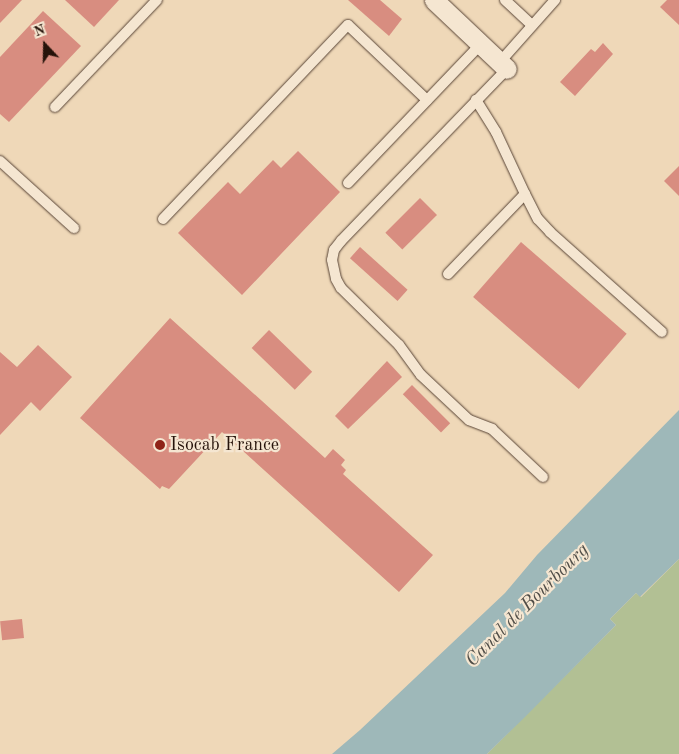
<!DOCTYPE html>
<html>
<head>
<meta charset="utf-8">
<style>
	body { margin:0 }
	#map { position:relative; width:679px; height:754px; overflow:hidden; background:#efd8b8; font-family:"Old Standard TT",serif }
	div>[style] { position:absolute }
	.green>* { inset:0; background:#b2c094 }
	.water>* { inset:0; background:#9eb8b9 }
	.building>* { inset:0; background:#d88d80; transform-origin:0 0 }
	.roads { filter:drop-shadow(0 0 1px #584436) drop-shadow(0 0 1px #584436) }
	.lane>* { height:10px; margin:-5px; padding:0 5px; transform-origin:5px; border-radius:5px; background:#f5e6d1 }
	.street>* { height:19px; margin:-9.5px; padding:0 9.5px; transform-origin:9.5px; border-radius:9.5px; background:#f5e6d1 }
	.dots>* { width:14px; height:14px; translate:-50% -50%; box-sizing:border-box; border:2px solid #f5e6d1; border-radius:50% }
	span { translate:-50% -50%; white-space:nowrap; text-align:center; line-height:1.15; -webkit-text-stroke:4.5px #f5e6d1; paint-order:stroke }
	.poi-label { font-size:18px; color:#26130a }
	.left { translate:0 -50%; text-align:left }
	.water-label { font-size:19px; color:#504d47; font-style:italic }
	.north { position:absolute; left:20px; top:20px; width:50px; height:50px; -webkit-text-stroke:4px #f5e6d1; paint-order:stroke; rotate:339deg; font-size:14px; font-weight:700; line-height:20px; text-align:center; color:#26130a }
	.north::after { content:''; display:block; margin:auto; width:18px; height:22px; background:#26130a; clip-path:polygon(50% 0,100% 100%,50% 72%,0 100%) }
</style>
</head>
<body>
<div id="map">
	<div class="green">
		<div style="clip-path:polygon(679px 559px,679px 754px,487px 754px,616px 625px,610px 619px,636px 593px,641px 597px)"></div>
	</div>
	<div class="water">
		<div style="clip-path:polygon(679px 410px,679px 559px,640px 597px,636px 593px,610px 619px,616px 625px,525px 717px,487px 754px,332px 754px,360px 730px,505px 593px,537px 555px)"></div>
	</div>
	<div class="building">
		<div style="clip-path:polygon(0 0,22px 0,0 23px)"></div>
		<div style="clip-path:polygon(65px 0,119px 0,94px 27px)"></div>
		<div style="clip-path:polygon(348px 0,380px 0,402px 19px,389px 36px)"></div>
		<div style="clip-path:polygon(667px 0,679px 0,679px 25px,660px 7px)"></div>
		<div style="clip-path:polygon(43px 11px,81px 46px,9px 122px,0 114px,0 57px)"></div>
		<div style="clip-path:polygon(603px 43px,613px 54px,575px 96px,560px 82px,591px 49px,595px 52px)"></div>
		<div style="clip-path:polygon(298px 151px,340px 192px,242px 295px,178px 233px,228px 182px,240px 194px,273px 160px,281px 168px)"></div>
		<div style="clip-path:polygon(679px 166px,679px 196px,664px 181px)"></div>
		<div style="left:420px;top:198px;width:24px;height:49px;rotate:45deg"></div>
		<div style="left:521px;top:242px;width:140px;height:73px;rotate:41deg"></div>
		<div style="left:360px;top:247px;width:64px;height:15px;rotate:42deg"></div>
		<div style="clip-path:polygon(170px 318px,325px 458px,333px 449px,345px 460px,341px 465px,346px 470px,343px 474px,433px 555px,399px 592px,222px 432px,169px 489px,162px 486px,160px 489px,80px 418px)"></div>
		<div style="left:269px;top:330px;width:60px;height:25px;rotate:44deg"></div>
		<div style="clip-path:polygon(38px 345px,72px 377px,40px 411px,31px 402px,0 435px,0 352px,17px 367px)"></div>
		<div style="clip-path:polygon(387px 361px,402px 377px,348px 429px,335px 416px)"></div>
		<div style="left:412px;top:385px;width:54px;height:13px;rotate:45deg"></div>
		<div style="left:22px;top:619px;width:19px;height:22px;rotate:84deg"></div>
	</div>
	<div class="roads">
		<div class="lane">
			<div style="left:505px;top:0;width:37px;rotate:43deg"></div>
			<div style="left:500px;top:62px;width:83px;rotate:-48.4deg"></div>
			<div style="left:507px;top:69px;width:239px;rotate:134deg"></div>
			<div style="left:341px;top:241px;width:11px;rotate:128deg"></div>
			<div style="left:334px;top:250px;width:10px;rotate:101deg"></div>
			<div style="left:332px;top:260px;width:19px;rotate:78deg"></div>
			<div style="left:336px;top:279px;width:10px;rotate:61deg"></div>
			<div style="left:341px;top:288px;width:81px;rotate:44.5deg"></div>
			<div style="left:399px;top:345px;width:37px;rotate:54deg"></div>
			<div style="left:421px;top:375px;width:66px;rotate:43.2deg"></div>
			<div style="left:469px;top:420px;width:25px;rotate:21deg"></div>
			<div style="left:492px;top:429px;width:70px;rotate:43.3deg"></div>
			<div style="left:55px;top:107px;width:148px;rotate:-46.4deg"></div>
			<div style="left:0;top:161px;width:100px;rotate:42.2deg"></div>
			<div style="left:348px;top:183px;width:192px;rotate:-46.3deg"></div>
			<div style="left:525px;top:194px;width:28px;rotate:63deg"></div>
			<div style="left:538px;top:219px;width:18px;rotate:47deg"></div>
			<div style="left:550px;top:232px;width:150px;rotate:41.8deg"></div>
			<div style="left:163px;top:219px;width:268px;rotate:-46.4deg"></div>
			<div style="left:348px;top:25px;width:109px;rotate:43.5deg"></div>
			<div style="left:448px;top:274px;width:111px;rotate:-46.1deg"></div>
			<div style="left:525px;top:194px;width:68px;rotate:-115.1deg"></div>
			<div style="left:496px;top:132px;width:38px;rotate:-122deg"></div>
		</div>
		<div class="street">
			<div style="left:434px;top:0;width:100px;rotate:43.4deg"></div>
		</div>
	</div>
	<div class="dots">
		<div style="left:160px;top:445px;background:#8f2418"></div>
	</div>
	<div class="poi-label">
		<span class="left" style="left:170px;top:445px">Isocab France</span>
	</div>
	<div class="water-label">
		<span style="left:528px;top:606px;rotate:-45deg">Canal de Bourbourg</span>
	</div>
	<div class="north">N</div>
</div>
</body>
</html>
